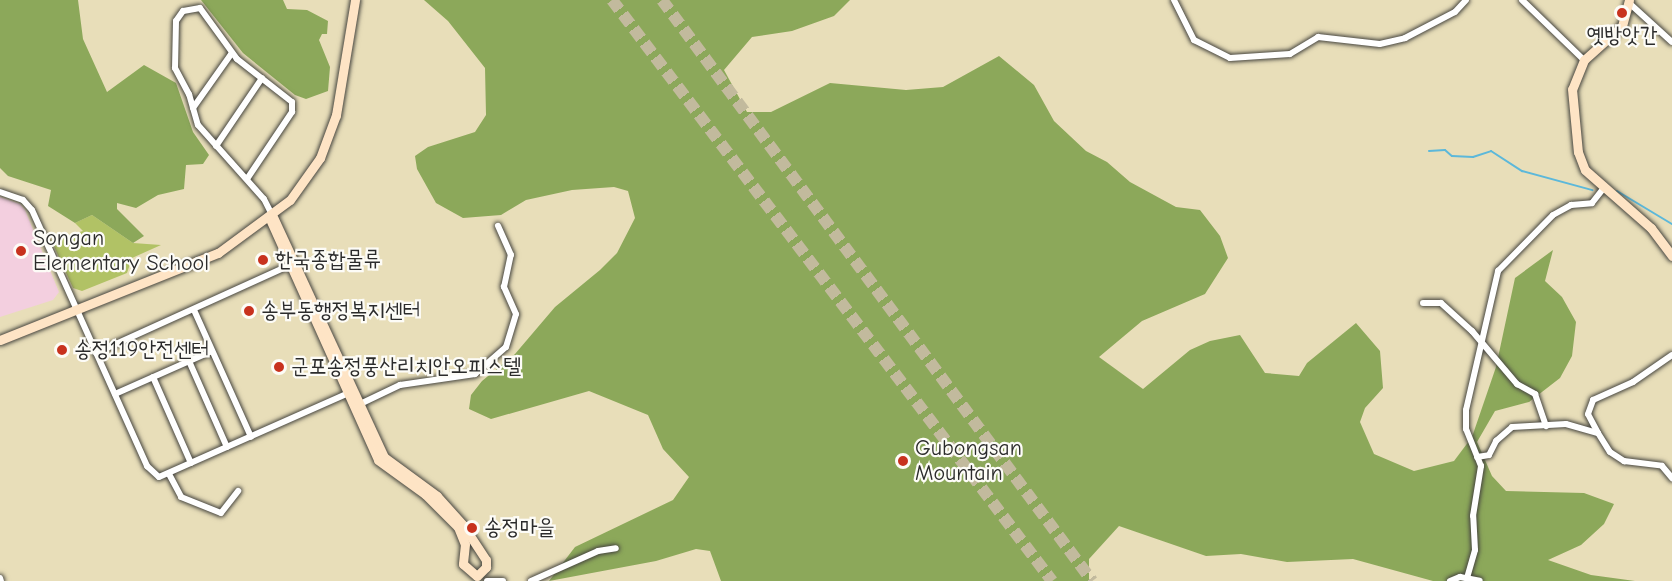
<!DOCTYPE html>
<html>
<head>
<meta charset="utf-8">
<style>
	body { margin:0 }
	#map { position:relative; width:1672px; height:581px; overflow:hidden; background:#e8deb9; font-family:"Comic Neue","Poor Story",sans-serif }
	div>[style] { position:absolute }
	.built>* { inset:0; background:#f3cfdf }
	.green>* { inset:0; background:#b1c265 }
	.forest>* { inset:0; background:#8ca85a }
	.stream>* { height:2px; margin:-1px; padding:0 1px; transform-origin:1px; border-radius:1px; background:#5cb8da }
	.highway-tunnel>* { height:12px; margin-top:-6px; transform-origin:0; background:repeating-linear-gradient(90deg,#c2ba9d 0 12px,transparent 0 18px) }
	.roads { filter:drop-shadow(0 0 2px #474640) drop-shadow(0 0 2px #474640) }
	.street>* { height:6px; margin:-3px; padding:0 3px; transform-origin:3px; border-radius:3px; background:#fff }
	.secondary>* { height:9px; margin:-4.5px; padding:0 4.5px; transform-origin:4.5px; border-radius:4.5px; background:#fee4c5 }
	.dots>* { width:16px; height:16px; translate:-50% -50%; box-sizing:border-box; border:3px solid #fdfcf7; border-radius:50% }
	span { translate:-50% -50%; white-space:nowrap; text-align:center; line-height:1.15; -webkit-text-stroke:4.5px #fdfcf7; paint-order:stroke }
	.poi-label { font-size:22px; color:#2b2b2b }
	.left { translate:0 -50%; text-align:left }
</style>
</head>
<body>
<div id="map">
	<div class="built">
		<div style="clip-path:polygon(0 197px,20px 204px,25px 210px,59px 292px,53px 300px,0 317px)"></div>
	</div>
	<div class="green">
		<div style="clip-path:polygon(92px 215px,133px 243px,161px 245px,132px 258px,127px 273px,82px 291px,73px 288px,51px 240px,83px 231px,75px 223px)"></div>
	</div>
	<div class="forest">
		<div style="clip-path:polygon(0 0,78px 0,83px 39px,107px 92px,144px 65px,176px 83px,193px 132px,209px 155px,203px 164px,186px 165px,184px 189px,158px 195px,136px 208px,117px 203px,117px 209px,144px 236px,133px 243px,92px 215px,75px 223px,48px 206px,51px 190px,8px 176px,0 168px)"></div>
		<div style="clip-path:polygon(201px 0,283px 0,287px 9px,307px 10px,328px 21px,327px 34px,322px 34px,319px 40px,330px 67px,328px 91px,306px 99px,295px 95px,243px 53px)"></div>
		<div style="clip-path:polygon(424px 0,850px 0,834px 16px,792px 31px,752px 37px,724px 70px,747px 112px,771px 112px,830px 83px,906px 90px,943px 87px,999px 56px,1034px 85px,1054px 121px,1086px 151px,1107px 162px,1130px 182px,1176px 207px,1200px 210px,1220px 236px,1228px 258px,1205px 294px,1142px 321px,1099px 357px,1143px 389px,1190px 350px,1210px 341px,1240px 335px,1265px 373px,1299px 376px,1307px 363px,1356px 323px,1380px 351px,1383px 388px,1365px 408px,1360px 422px,1374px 454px,1414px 471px,1454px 461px,1472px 437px,1496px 367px,1515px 278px,1553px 250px,1545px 281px,1562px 297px,1576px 322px,1572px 356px,1560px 378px,1529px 402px,1495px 411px,1477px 442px,1492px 476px,1506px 491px,1584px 493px,1614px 504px,1604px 524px,1581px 545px,1548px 560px,1591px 575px,1635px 581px,1433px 581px,1353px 559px,1287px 562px,1241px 554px,1206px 556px,1119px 526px,1089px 559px,1089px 581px,721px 581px,710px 551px,696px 549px,656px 561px,549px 581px,575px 547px,673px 500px,689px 477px,663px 449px,648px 415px,589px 391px,491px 419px,469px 409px,471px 395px,482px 381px,515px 354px,555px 307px,600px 270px,617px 253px,635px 218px,628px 191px,614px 187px,572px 190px,526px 200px,501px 215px,463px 218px,436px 203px,417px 169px,415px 156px,428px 147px,475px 132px,486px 115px,485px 68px,448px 21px)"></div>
	</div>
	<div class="stream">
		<div style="left:1429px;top:151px;width:16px;rotate:-4deg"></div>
		<div style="left:1445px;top:150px;width:9px;rotate:41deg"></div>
		<div style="left:1452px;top:156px;width:21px;rotate:3deg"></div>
		<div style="left:1473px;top:157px;width:19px;rotate:-18deg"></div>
		<div style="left:1491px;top:151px;width:37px;rotate:33deg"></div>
		<div style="left:1522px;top:171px;width:73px;rotate:15.2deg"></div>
		<div style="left:1617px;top:191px;width:64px;rotate:31deg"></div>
	</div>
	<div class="highway-tunnel">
		<div style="left:612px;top:0;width:729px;rotate:52.86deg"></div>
		<div style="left:662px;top:0;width:723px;rotate:53.49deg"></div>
	</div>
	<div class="roads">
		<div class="street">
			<div style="left:1174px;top:0;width:45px;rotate:63.4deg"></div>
			<div style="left:1194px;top:40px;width:40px;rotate:26.6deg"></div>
			<div style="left:1230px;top:58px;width:60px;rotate:-3.8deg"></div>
			<div style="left:1290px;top:54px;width:33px;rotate:-31deg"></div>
			<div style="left:1318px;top:37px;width:62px;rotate:6.4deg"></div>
			<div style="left:1380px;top:44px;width:26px;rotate:-13deg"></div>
			<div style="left:1405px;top:38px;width:56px;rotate:-27.5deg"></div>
			<div style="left:1455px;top:12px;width:16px;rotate:-47deg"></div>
			<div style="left:1522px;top:0;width:86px;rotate:44.1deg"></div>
			<div style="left:1628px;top:2px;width:59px;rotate:42.3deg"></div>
			<div style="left:193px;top:108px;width:67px;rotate:-54.7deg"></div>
			<div style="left:216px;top:146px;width:82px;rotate:-55.9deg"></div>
			<div style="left:247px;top:179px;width:81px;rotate:-56.1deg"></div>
			<div style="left:292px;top:112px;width:10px;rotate:-90deg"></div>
			<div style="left:292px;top:102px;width:70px;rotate:-142deg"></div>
			<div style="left:237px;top:59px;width:63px;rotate:-126deg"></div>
			<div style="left:200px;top:8px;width:17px;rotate:170deg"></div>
			<div style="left:183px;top:11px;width:12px;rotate:125deg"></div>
			<div style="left:176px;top:21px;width:47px;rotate:91.2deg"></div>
			<div style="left:175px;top:68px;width:30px;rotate:62deg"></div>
			<div style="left:189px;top:94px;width:32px;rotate:74deg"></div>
			<div style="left:198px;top:125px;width:99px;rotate:48.3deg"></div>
			<div style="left:264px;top:199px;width:18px;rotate:63deg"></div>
			<div style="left:0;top:192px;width:24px;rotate:19deg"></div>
			<div style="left:23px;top:200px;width:13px;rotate:48deg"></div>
			<div style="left:32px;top:210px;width:281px;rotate:65.8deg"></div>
			<div style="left:147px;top:466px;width:16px;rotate:43deg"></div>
			<div style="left:159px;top:477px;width:208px;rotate:-23.9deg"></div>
			<div style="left:1423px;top:303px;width:18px"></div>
			<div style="left:1441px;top:303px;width:42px;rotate:42.1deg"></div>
			<div style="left:1472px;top:331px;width:70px;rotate:49.7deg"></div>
			<div style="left:1517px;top:384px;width:21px;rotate:29deg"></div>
			<div style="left:1535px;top:394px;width:34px;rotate:71deg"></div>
			<div style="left:194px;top:310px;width:139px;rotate:65.8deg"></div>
			<div style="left:96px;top:353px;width:215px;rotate:-24.4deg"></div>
			<div style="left:189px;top:361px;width:94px;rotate:66.2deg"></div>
			<div style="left:153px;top:377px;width:94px;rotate:66.2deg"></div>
			<div style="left:115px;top:394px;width:106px;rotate:-23.9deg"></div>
			<div style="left:358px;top:405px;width:47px;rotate:-25.5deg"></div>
			<div style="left:400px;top:385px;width:76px;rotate:-8.3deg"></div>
			<div style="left:475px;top:374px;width:41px;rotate:-41.1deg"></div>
			<div style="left:506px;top:347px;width:34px;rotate:-73deg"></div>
			<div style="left:516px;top:314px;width:30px;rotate:-114deg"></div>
			<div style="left:504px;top:287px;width:33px;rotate:-78deg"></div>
			<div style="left:511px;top:255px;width:32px;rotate:-114deg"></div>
			<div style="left:1598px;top:433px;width:22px;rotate:58deg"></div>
			<div style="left:1610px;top:452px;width:17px;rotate:33deg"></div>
			<div style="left:1624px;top:461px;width:38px;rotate:7deg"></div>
			<div style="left:1662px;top:466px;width:16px;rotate:50deg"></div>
			<div style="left:1477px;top:457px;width:12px;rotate:-9deg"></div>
			<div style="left:1489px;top:455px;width:16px;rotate:-63deg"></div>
			<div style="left:1496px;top:441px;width:21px;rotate:-41deg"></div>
			<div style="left:1512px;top:427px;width:54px;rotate:-3.2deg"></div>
			<div style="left:1566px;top:424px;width:33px;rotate:16deg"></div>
			<div style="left:1598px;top:433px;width:21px;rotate:-118deg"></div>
			<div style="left:1588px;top:414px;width:15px;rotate:-70deg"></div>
			<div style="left:1593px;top:400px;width:44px;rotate:-24.2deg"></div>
			<div style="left:1633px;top:382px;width:47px;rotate:-34.7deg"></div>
			<div style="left:169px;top:474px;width:26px;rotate:62deg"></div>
			<div style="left:181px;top:497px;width:43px;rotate:21.8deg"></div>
			<div style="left:221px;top:513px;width:28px;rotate:-52deg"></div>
			<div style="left:0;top:578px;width:3px;rotate:72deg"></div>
			<div style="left:1467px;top:578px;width:29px;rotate:-74deg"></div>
			<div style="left:1475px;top:550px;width:34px;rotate:-93deg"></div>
			<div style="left:1473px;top:516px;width:51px;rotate:-80.9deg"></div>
			<div style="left:1481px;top:466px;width:40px;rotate:-112deg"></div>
			<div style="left:1466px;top:429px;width:19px;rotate:-90deg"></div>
			<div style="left:1466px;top:410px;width:143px;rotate:-77deg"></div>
			<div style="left:1498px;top:271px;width:78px;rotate:-45.5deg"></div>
			<div style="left:1553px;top:215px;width:21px;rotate:-29deg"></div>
			<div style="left:1571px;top:205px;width:21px;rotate:-5deg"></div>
			<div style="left:1592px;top:203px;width:18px;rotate:-52deg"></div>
			<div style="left:487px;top:581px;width:16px"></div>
			<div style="left:531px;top:581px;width:73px;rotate:-24.1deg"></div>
			<div style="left:598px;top:551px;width:18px;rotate:-9deg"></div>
			<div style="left:1450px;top:581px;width:11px;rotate:-22deg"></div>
			<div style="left:1460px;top:577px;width:20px;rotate:11deg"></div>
		</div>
		<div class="secondary">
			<div style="left:1629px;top:0;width:27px;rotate:105deg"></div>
			<div style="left:1622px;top:26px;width:51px;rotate:138.2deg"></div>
			<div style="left:1584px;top:60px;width:31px;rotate:112deg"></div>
			<div style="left:1572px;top:89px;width:63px;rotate:84.6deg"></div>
			<div style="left:1578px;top:152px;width:19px;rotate:69deg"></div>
			<div style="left:1585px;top:170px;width:88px;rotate:41.3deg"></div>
			<div style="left:1651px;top:228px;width:35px;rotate:53deg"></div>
			<div style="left:269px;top:217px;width:266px;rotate:65.8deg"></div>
			<div style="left:378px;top:460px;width:58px;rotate:35.9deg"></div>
			<div style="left:425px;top:494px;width:47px;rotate:45deg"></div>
			<div style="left:458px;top:527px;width:18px;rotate:68deg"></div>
			<div style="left:465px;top:544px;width:20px;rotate:96deg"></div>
			<div style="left:463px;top:564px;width:18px;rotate:41deg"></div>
			<div style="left:477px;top:576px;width:13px;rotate:-45deg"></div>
			<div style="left:486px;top:567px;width:7px;rotate:-90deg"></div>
			<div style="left:486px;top:560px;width:42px;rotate:-123.3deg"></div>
			<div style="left:463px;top:525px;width:39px;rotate:-132deg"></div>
			<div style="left:437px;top:496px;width:66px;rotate:-143.7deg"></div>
			<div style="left:384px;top:457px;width:267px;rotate:-114.8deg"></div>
			<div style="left:0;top:340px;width:235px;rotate:-21.8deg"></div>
			<div style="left:218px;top:253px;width:89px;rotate:-36.4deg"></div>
			<div style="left:290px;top:200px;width:52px;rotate:-54.5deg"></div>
			<div style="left:320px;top:158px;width:46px;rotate:-69.6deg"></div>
			<div style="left:336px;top:115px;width:117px;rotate:-80.6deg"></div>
		</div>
	</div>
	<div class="dots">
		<div style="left:1622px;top:13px;background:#c8321e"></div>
		<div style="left:21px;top:251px;background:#c8321e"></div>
		<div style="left:263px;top:260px;background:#c8321e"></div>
		<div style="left:249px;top:311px;background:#c8321e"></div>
		<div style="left:62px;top:350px;background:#c8321e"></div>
		<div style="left:279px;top:367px;background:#c8321e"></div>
		<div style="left:903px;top:461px;background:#c8321e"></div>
		<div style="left:472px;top:528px;background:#c8321e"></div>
	</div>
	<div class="poi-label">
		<span style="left:1622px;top:36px">옛방앗간</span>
		<span class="left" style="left:33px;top:251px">Songan<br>Elementary School</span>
		<span class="left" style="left:275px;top:260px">한국종합물류</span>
		<span class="left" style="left:261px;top:311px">송부동행정복지센터</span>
		<span class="left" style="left:74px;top:350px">송정119안전센터</span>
		<span class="left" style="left:291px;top:367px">군포송정풍산리치안오피스텔</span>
		<span class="left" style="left:915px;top:461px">Gubongsan<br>Mountain</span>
		<span class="left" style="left:484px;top:528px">송정마을</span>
	</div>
</div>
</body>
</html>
